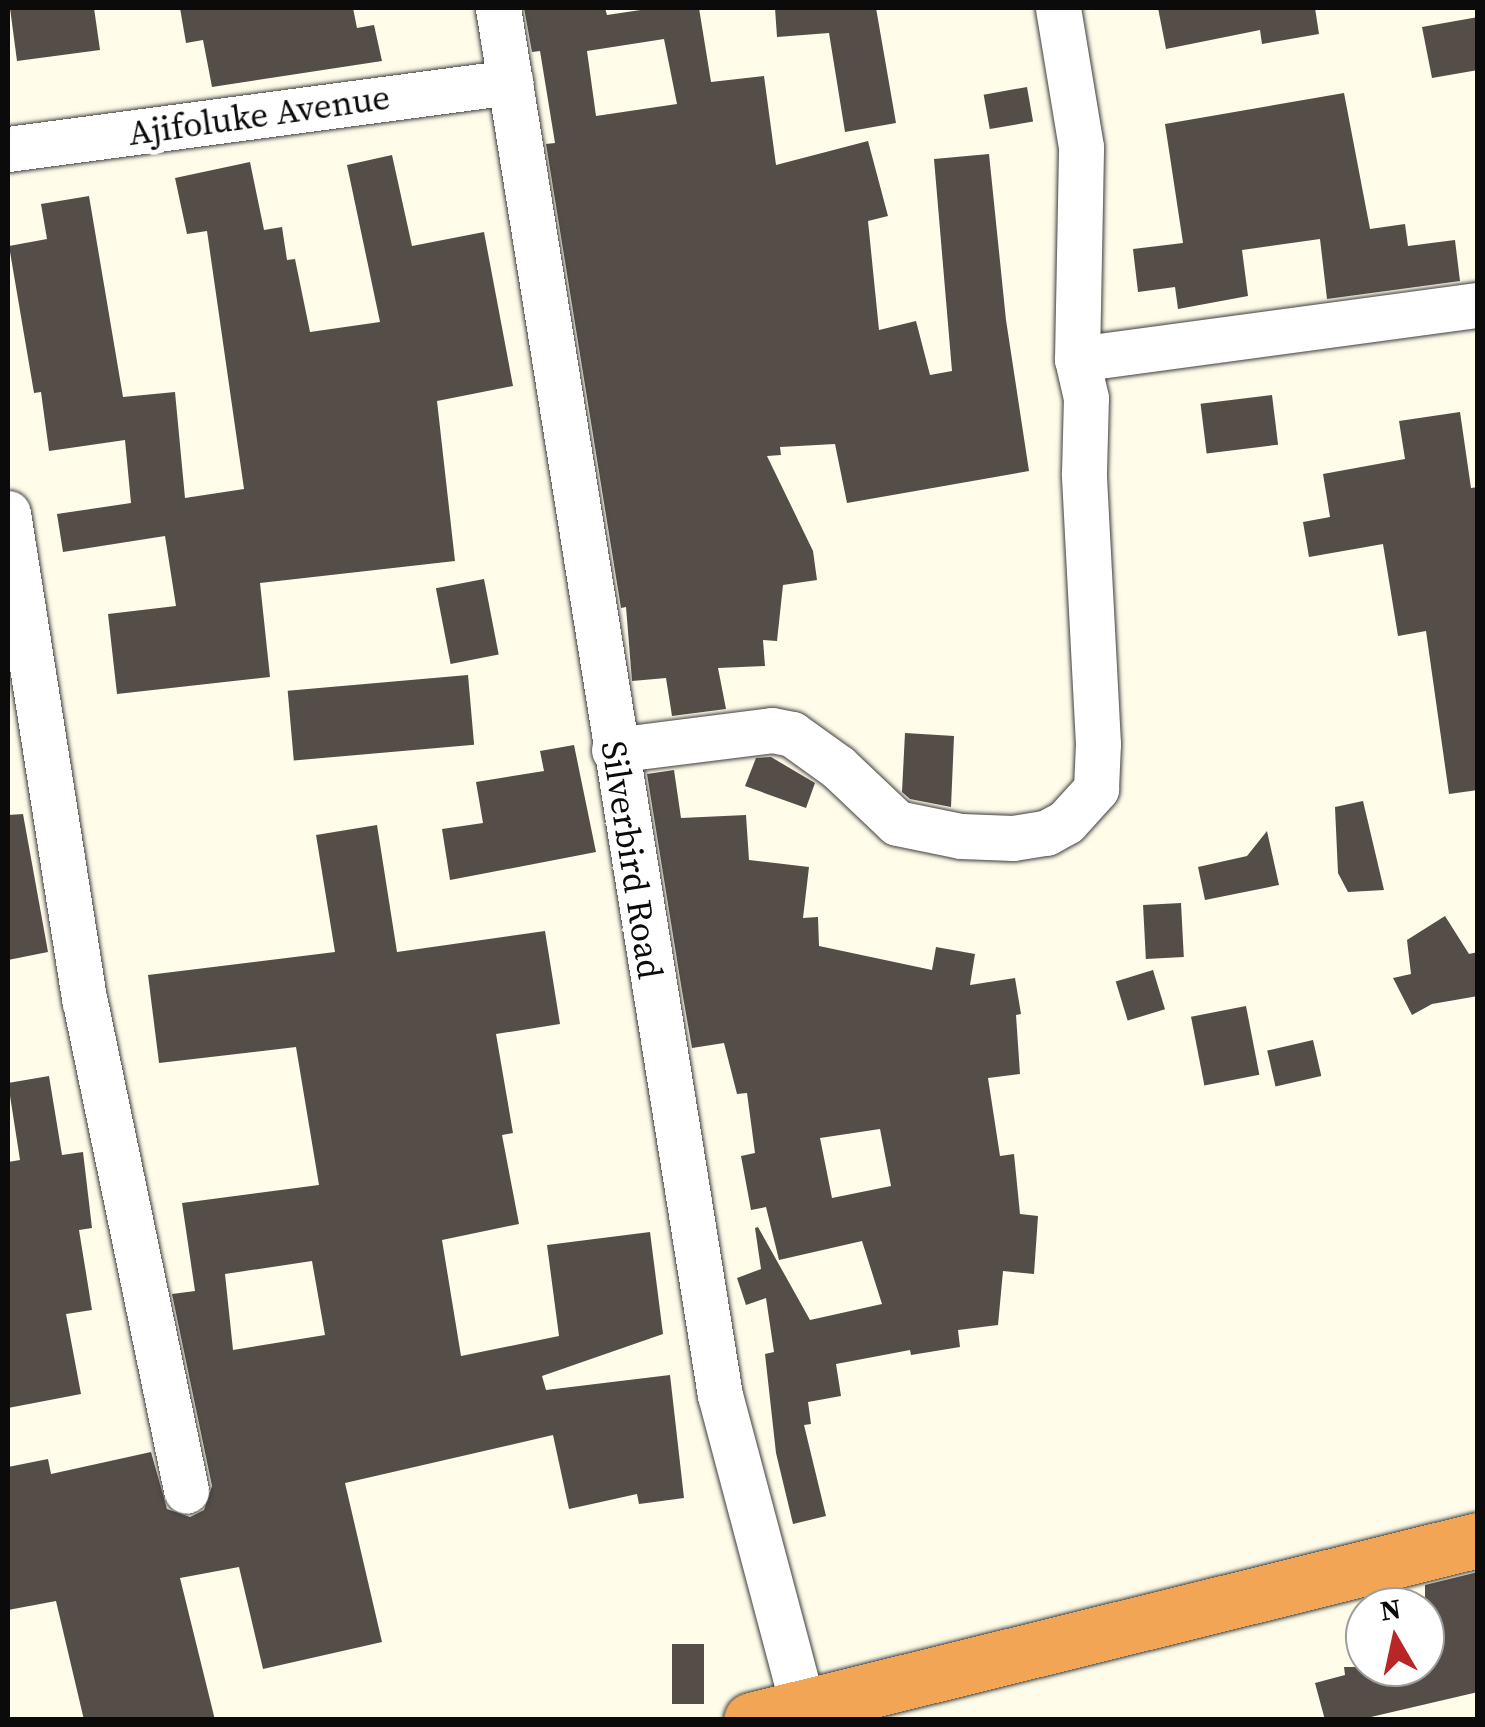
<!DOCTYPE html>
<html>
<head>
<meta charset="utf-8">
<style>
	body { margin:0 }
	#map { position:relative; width:1485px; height:1727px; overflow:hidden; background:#fffcea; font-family:"Source Serif 4",serif }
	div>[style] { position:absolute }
	.building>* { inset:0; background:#544d48; transform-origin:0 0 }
	.roads { filter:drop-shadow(0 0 2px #3e3e3e) drop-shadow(0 0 2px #3e3e3e) }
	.minor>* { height:45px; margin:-22.5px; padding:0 22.5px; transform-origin:22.5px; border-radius:22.5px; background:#fff }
	.highway>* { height:55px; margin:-27.5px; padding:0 27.5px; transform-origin:27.5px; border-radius:27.5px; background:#f2a554 }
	span { translate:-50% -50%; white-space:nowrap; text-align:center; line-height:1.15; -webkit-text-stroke:10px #fff; paint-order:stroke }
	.street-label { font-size:35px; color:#0b0b0b }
	.frame { position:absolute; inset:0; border:10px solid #0b0b0b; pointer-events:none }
	.north { position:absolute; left:1345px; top:1587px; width:100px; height:100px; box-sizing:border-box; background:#fff; border:2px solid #9d9d9d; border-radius:50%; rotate:351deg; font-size:28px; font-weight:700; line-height:40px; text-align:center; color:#0b0b0b }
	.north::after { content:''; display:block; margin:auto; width:35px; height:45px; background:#b82726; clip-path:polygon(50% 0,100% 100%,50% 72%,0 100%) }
</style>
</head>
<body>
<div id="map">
	<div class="building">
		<div style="clip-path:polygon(10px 8px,94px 8px,100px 50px,17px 61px)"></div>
		<div style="clip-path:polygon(180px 8px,353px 8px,357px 28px,374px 25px,382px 61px,212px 87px,203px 40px,186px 43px)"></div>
		<div style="clip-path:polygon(evenodd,524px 8px,605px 8px,607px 15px,654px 8px,699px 8px,711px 82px,764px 76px,776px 165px,868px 141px,888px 216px,868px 221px,879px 330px,916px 321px,930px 375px,952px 371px,934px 159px,989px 154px,1006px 320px,1029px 471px,847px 503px,835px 444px,780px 447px,781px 455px,767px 456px,813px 551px,817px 580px,783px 585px,777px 641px,763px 640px,765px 666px,718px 668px,726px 709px,672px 716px,666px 678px,632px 681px,626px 607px,621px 608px,546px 144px,555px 143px,540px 51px,532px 52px,524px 8px,664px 39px,677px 104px,596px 116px,587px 51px,664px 39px)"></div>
		<div style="clip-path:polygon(775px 8px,876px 8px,896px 123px,845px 132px,829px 33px,777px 37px)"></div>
		<div style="clip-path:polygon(1158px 8px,1315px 8px,1319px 34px,1262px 44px,1260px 30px,1166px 49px)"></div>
		<div style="clip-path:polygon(1478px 17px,1478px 70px,1432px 78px,1422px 27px)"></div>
		<div style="left:1027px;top:87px;width:35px;height:44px;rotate:80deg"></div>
		<div style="clip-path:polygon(1344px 93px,1370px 229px,1405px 224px,1408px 246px,1455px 240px,1460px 281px,1327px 299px,1320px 239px,1242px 250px,1248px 296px,1178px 309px,1175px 287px,1138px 292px,1133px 249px,1183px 243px,1165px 124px)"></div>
		<div style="clip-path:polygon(392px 155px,412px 246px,484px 232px,513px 386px,437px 401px,455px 561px,260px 583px,270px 677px,117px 694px,108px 614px,176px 606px,165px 536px,63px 552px,57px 514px,131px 503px,125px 440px,49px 451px,41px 392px,34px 393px,9px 246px,47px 239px,41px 204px,89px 196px,123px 397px,175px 392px,185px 498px,244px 489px,207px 231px,187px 234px,175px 178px,250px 162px,264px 230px,282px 227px,287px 260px,295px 259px,310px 332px,380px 322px,347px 165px)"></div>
		<div style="left:1272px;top:395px;width:50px;height:72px;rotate:83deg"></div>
		<div style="clip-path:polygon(1460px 412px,1471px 488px,1478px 487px,1478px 790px,1449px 794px,1426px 631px,1398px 636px,1383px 544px,1309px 557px,1303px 522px,1330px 517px,1323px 474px,1405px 459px,1399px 421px)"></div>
		<div style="left:484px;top:579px;width:77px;height:49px;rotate:79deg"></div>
		<div style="left:468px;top:675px;width:70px;height:181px;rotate:85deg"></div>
		<div style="clip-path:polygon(905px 733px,954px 736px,951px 807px,910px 799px,902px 792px)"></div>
		<div style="clip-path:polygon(574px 745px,596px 852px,450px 880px,442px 829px,483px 823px,476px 782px,544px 771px,540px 751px)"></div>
		<div style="clip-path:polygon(771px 757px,815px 783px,806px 808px,745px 786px,756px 758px)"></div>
		<div style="clip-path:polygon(evenodd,674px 770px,681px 818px,746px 815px,749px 860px,809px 867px,803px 918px,818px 917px,819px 946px,932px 970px,936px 947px,975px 954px,970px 985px,1015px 978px,1021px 1014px,1016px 1015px,1020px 1074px,988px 1078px,1000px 1156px,1014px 1154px,1020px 1214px,1038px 1216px,1034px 1274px,1003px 1271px,998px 1325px,958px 1330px,960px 1347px,911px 1355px,910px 1350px,836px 1364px,841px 1396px,808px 1402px,811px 1424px,804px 1425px,826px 1516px,793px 1524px,776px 1453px,765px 1354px,774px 1352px,766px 1298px,746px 1305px,737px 1278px,761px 1269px,755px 1228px,758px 1227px,810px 1320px,882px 1304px,862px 1241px,779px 1260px,766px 1207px,751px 1210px,741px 1156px,755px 1153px,747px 1093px,737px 1094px,724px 1043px,692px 1048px,682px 991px,647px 774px,674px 770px,880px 1129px,891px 1186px,832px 1198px,820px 1138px,880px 1129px)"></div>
		<div style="clip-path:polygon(1363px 801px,1384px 890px,1348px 892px,1338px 873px,1335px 807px)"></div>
		<div style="clip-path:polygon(23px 814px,48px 952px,8px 960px,8px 815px)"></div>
		<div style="clip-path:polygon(evenodd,377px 825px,397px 952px,545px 931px,560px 1024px,496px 1034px,513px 1133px,502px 1135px,519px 1224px,442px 1240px,461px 1356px,559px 1336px,547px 1245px,650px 1232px,663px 1334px,542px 1376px,546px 1390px,670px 1375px,684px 1498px,639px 1504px,637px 1494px,569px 1509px,553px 1435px,345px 1483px,382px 1642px,263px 1669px,239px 1567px,180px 1578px,215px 1720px,84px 1720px,56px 1601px,8px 1610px,8px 1467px,48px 1459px,51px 1474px,151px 1452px,167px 1509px,190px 1517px,204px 1510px,212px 1486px,172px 1294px,195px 1291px,182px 1203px,319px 1185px,296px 1047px,159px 1063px,148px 975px,335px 952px,316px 835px,377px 825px,312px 1261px,325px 1335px,233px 1350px,225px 1274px,312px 1261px)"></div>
		<div style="clip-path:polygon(1267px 831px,1279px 885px,1205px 900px,1198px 867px,1247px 856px)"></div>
		<div style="left:1181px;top:903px;width:54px;height:38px;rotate:87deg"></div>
		<div style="clip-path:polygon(1445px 916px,1469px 954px,1478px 952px,1478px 996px,1432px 1004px,1412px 1015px,1393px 978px,1411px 974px,1407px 940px)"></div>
		<div style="left:1153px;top:970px;width:41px;height:39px;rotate:73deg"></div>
		<div style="left:1246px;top:1006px;width:70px;height:56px;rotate:79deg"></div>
		<div style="left:1313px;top:1040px;width:37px;height:47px;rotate:77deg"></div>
		<div style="clip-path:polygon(49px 1076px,62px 1155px,83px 1152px,92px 1228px,79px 1230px,92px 1310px,66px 1314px,81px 1394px,8px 1408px,8px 1162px,20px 1160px,8px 1083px)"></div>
		<div style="clip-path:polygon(1478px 1572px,1478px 1692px,1358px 1720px,1325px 1720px,1315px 1683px,1345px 1675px,1344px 1667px,1425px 1667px,1425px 1585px)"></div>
		<div style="left:672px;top:1644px;width:32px;height:60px"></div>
	</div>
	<div class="roads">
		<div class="minor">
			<div style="left:498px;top:8px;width:1405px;rotate:80.91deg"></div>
			<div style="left:720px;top:1395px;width:320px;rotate:75.1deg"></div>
			<div style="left:8px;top:149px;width:507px;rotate:-7.59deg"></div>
			<div style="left:1077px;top:359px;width:405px;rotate:-7.7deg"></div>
			<div style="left:8px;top:513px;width:495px;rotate:81.1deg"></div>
			<div style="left:85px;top:1002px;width:499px;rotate:78.3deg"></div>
			<div style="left:614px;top:750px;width:159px;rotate:-7.2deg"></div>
			<div style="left:772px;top:730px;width:20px;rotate:11deg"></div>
			<div style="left:792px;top:734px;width:57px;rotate:35.7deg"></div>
			<div style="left:838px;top:767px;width:81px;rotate:43.5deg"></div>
			<div style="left:897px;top:823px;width:65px;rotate:11.5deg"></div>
			<div style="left:961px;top:836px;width:52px;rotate:2.2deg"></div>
			<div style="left:1013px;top:838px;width:33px;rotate:-9deg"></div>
			<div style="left:1046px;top:833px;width:23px;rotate:-29deg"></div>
			<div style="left:1066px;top:822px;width:45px;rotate:-47.7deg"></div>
			<div style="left:1096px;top:789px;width:45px;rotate:-87.5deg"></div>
			<div style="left:1098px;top:744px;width:271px;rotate:-93deg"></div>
			<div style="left:1084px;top:473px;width:75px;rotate:-88.5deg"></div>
			<div style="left:1086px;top:398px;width:40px;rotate:-103deg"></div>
			<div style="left:1077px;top:359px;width:212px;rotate:-88.9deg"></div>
			<div style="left:1081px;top:147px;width:141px;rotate:-99.4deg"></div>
		</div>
		<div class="highway">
			<div style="left:751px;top:1720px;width:749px;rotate:-13.91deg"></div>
		</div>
	</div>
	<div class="street-label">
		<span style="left:259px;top:115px;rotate:-8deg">Ajifoluke Avenue</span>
		<span style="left:632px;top:860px;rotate:81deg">Silverbird Road</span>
	</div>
	<div class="frame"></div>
	<div class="north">N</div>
</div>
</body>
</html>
